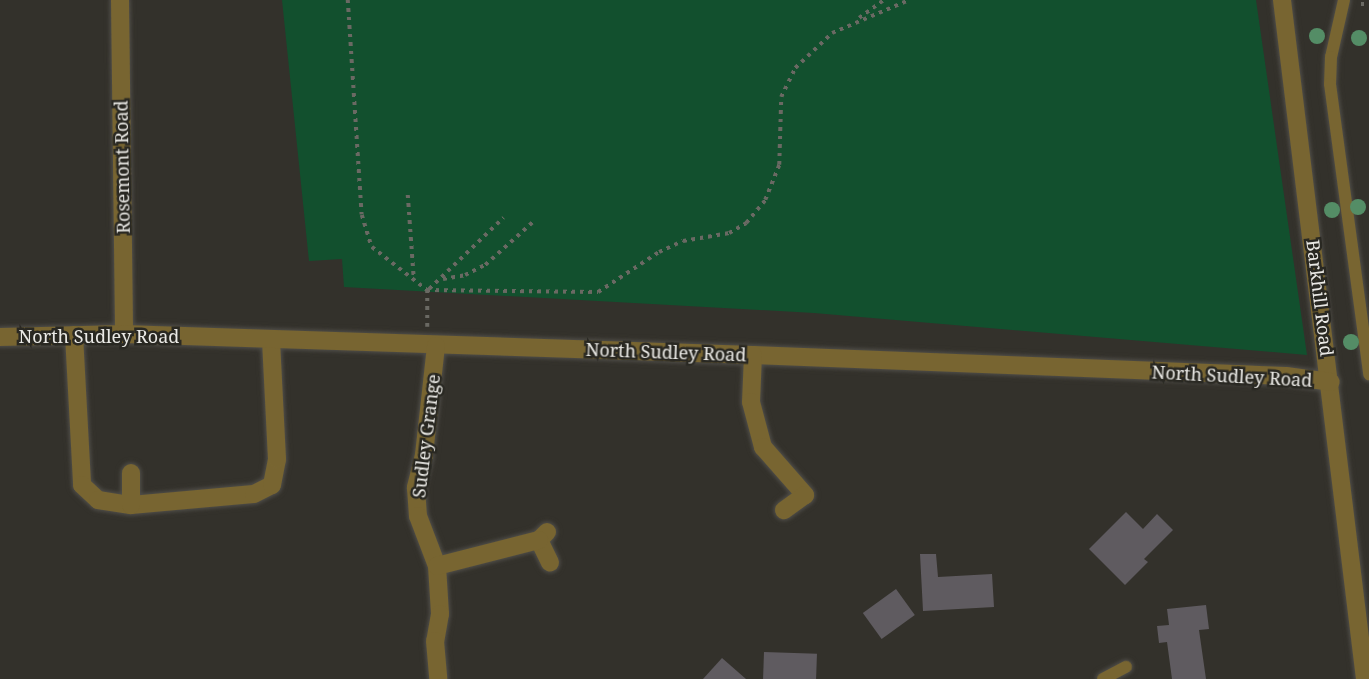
<!DOCTYPE html>
<html>
<head>
<meta charset="utf-8">
<style>
	body { margin:0 }
	#map { position:relative; width:1369px; height:679px; overflow:hidden; background:#33312b; font-family:"Noto Serif",serif }
	div>[style] { position:absolute }
	.green>* { inset:0; background:#12502e }
	.building>* { inset:0; background:#5f5b60; transform-origin:0 0 }
	.path>* { height:3.5px; margin-top:-1.75px; transform-origin:0; background:repeating-linear-gradient(90deg,#6a6963 0 3.5px,transparent 0 8.5px) }
	.roads { filter:drop-shadow(0 0 2px #504e49) drop-shadow(0 0 2px #504e49) }
	.service>* { height:12px; margin:-6px; padding:0 6px; transform-origin:6px; border-radius:6px; background:#786531 }
	.minor>* { height:18px; margin:-9px; padding:0 9px; transform-origin:9px; border-radius:9px; background:#786531 }
	.trees>* { width:16px; height:16px; margin:-8px; border-radius:50%; background:#548d66 }
	span { translate:-50% -50%; white-space:nowrap; text-align:center; line-height:1.15; -webkit-text-stroke:5px #292822; paint-order:stroke }
	.street-label { font-size:18px; color:#eae9e5 }
</style>
</head>
<body>
<div id="map">
	<div class="green">
		<div style="clip-path:polygon(282px 0,1256px 0,1307px 355px,814px 313px,344px 287px,342px 259px,309px 261px)"></div>
	</div>
	<div class="building">
		<div style="clip-path:polygon(1126px 512px,1143px 529px,1157px 514px,1173px 530px,1144px 559px,1148px 562px,1125px 585px,1089px 549px)"></div>
		<div style="clip-path:polygon(920px 554px,936px 554px,938px 577px,992px 574px,994px 607px,923px 611px)"></div>
		<div style="left:896px;top:589px;width:32px;height:41px;rotate:54deg"></div>
		<div style="clip-path:polygon(1206px 605px,1209px 629px,1199px 630px,1206px 679px,1172px 679px,1167px 642px,1159px 643px,1157px 626px,1169px 625px,1167px 609px)"></div>
		<div style="left:764px;top:652px;width:53px;height:27px;rotate:2deg"></div>
		<div style="clip-path:polygon(722px 658px,746px 679px,703px 679px)"></div>
	</div>
	<div class="path">
		<div style="left:348px;top:0;width:215px;rotate:86.3deg"></div>
		<div style="left:362px;top:215px;width:34px;rotate:73deg"></div>
		<div style="left:372px;top:247px;width:70px;rotate:38deg"></div>
		<div style="left:427px;top:290px;width:171px;rotate:0.7deg"></div>
		<div style="left:598px;top:292px;width:73px;rotate:-33.3deg"></div>
		<div style="left:659px;top:252px;width:26px;rotate:-25deg"></div>
		<div style="left:683px;top:241px;width:47px;rotate:-9.9deg"></div>
		<div style="left:729px;top:233px;width:20px;rotate:-30deg"></div>
		<div style="left:746px;top:223px;width:30px;rotate:-50deg"></div>
		<div style="left:765px;top:200px;width:38px;rotate:-68deg"></div>
		<div style="left:779px;top:165px;width:68px;rotate:-88.3deg"></div>
		<div style="left:781px;top:97px;width:32px;rotate:-64deg"></div>
		<div style="left:795px;top:68px;width:51px;rotate:-43.4deg"></div>
		<div style="left:832px;top:33px;width:84px;rotate:-23.2deg"></div>
		<div style="left:1361px;top:4px;width:8px"></div>
		<div style="left:859px;top:18px;width:31px;rotate:-36deg"></div>
		<div style="left:408px;top:195px;width:84px;rotate:85.9deg"></div>
		<div style="left:443px;top:279px;width:22px;rotate:-10deg"></div>
		<div style="left:465px;top:275px;width:22px;rotate:-27deg"></div>
		<div style="left:485px;top:265px;width:66px;rotate:-41.9deg"></div>
		<div style="left:429px;top:289px;width:103px;rotate:-43.8deg"></div>
		<div style="left:427px;top:327px;width:37px;rotate:-90deg"></div>
	</div>
	<div class="roads">
		<div class="service">
			<div style="left:1344px;top:0;width:58px;rotate:102.8deg"></div>
			<div style="left:1331px;top:57px;width:27px;rotate:92deg"></div>
			<div style="left:1330px;top:84px;width:293px;rotate:82.3deg"></div>
			<div style="left:1103px;top:679px;width:26px;rotate:-28deg"></div>
		</div>
		<div class="minor">
			<div style="left:120px;top:0;width:334px;rotate:89.3deg"></div>
			<div style="left:1282px;top:0;width:684px;rotate:83.03deg"></div>
			<div style="left:74px;top:335px;width:150px;rotate:86.9deg"></div>
			<div style="left:82px;top:485px;width:22px;rotate:43deg"></div>
			<div style="left:98px;top:500px;width:33px;rotate:9deg"></div>
			<div style="left:131px;top:505px;width:123px;rotate:-5.1deg"></div>
			<div style="left:254px;top:494px;width:20px;rotate:-27deg"></div>
			<div style="left:272px;top:485px;width:26px;rotate:-79deg"></div>
			<div style="left:277px;top:459px;width:120px;rotate:-92.9deg"></div>
			<div style="left:0;top:337px;width:124px;rotate:-1.4deg"></div>
			<div style="left:124px;top:334px;width:629px;rotate:1.91deg"></div>
			<div style="left:753px;top:355px;width:533px;rotate:2.26deg"></div>
			<div style="left:1286px;top:376px;width:45px;rotate:7.6deg"></div>
			<div style="left:436px;top:346px;width:110px;rotate:96.3deg"></div>
			<div style="left:424px;top:455px;width:34px;rotate:104deg"></div>
			<div style="left:416px;top:488px;width:28px;rotate:86deg"></div>
			<div style="left:418px;top:516px;width:53px;rotate:69.2deg"></div>
			<div style="left:437px;top:566px;width:48px;rotate:86.4deg"></div>
			<div style="left:440px;top:614px;width:27px;rotate:100deg"></div>
			<div style="left:435px;top:641px;width:38px;rotate:85deg"></div>
			<div style="left:753px;top:355px;width:47px;rotate:92.4deg"></div>
			<div style="left:751px;top:402px;width:47px;rotate:75.1deg"></div>
			<div style="left:763px;top:447px;width:64px;rotate:48.8deg"></div>
			<div style="left:805px;top:495px;width:26px;rotate:144deg"></div>
			<div style="left:131px;top:505px;width:32px;rotate:-90deg"></div>
			<div style="left:547px;top:532px;width:11px;rotate:135deg"></div>
			<div style="left:539px;top:540px;width:25px;rotate:64deg"></div>
			<div style="left:437px;top:566px;width:105px;rotate:-14.3deg"></div>
		</div>
	</div>
	<div class="trees">
		<div style="left:1317px;top:36px"></div>
		<div style="left:1359px;top:38px"></div>
		<div style="left:1358px;top:207px"></div>
		<div style="left:1332px;top:210px"></div>
		<div style="left:1351px;top:342px"></div>
	</div>
	<div class="street-label">
		<span style="left:122px;top:167px;rotate:-91deg">Rosemont Road</span>
		<span style="left:1320px;top:298px;rotate:83deg">Barkhill Road</span>
		<span style="left:99px;top:336px">North Sudley Road</span>
		<span style="left:666px;top:352px;rotate:2deg">North Sudley Road</span>
		<span style="left:1232px;top:376px;rotate:3deg">North Sudley Road</span>
		<span style="left:426px;top:436px;rotate:-83deg">Sudley Grange</span>
	</div>
</div>
</body>
</html>
